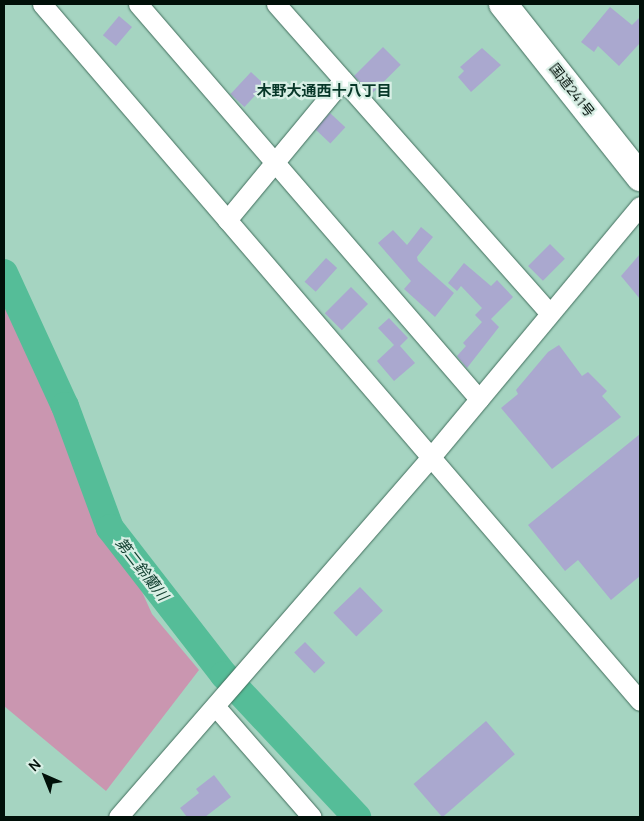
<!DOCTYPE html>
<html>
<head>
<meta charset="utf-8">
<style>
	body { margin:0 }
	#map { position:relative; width:644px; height:821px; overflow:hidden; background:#a5d4c1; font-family:Manrope,"Noto Sans JP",sans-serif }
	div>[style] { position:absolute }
	.green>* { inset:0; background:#ca96b0 }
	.river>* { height:28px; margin:-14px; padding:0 14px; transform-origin:14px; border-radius:14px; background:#55bd98 }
	.building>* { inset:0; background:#aaa8cf; transform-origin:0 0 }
	.roads { filter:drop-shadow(0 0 1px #416d5c) drop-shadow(0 0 1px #416d5c) }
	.minor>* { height:19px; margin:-9.5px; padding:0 9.5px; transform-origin:9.5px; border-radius:9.5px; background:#fff }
	.highway>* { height:28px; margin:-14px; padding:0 14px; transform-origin:14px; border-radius:14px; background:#fff }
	span { translate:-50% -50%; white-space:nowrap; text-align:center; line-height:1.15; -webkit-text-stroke:4.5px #d8efe5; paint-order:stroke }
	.street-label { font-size:14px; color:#011009 }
	.neighbourhood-label { font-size:15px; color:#073728; font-weight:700 }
	.water-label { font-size:15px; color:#134031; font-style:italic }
	.frame { position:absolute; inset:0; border:5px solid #011009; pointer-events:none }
	.north { position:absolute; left:20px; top:751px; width:50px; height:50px; -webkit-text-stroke:4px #d8efe5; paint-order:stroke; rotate:316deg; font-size:14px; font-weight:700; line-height:20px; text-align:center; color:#011009 }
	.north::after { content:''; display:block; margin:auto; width:18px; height:22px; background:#011009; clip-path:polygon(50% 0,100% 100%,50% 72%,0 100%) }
</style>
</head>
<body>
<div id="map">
	<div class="green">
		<div style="clip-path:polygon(4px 283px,152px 614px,199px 670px,106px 791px,4px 706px)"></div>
	</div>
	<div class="river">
		<div style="left:4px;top:273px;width:146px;rotate:65.4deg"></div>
		<div style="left:65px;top:406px;width:130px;rotate:69.8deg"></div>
		<div style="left:110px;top:528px;width:186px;rotate:52.2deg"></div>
		<div style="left:224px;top:675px;width:195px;rotate:46.9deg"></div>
	</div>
	<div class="building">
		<div style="clip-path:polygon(610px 7px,632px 25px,640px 17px,640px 43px,619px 66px,598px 46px,594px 52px,581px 42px)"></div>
		<div style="left:119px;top:16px;width:17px;height:25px;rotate:40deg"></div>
		<div style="left:383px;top:47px;width:25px;height:41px;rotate:45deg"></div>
		<div style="clip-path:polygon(482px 48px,501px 65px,471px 92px,458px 77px,464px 71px,460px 67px)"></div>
		<div style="left:251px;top:72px;width:19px;height:30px;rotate:43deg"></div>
		<div style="left:330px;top:113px;width:21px;height:22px;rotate:43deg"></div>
		<div style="clip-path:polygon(421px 227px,433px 237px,417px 257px,418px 261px,454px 293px,435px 317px,404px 289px,411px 281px,378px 243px,393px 230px,407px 245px)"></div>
		<div style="left:550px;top:244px;width:21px;height:31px;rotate:45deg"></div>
		<div style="clip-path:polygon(640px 254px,640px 299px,621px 276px)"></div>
		<div style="left:326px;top:258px;width:15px;height:32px;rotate:42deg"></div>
		<div style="clip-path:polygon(464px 263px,491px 286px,497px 280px,513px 297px,491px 319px,499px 327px,467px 368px,457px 356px,466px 346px,463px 343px,482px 322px,475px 315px,482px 308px,461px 286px,457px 291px,448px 283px)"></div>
		<div style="left:351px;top:287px;width:24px;height:37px;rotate:45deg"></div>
		<div style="clip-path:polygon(389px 318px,408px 338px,400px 346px,415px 363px,394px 381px,377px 361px,394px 345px,378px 328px)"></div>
		<div style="clip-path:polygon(559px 345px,582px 376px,588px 372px,607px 391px,602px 396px,621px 417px,552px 469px,501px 408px,518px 394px,516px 390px,548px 352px)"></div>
		<div style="clip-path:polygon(640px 434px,640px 576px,611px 600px,578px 560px,565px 571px,528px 525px)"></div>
		<div style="left:360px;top:587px;width:33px;height:37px;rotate:46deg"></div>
		<div style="left:305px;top:642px;width:29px;height:15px;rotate:46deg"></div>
		<div style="left:486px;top:721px;width:44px;height:96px;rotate:49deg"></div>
		<div style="clip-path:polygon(214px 775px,231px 797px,205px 817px,187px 817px,180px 808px,199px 793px,196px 789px)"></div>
	</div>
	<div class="roads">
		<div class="minor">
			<div style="left:42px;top:4px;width:918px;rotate:49.37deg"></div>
			<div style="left:138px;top:4px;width:522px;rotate:49.2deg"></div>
			<div style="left:276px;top:4px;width:412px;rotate:48.5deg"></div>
			<div style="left:227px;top:220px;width:182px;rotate:-50.4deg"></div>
			<div style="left:215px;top:706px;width:147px;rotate:48.9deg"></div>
			<div style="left:118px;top:817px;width:476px;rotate:-49deg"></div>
			<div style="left:430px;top:458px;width:328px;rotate:-50.2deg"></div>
		</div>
		<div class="highway">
			<div style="left:503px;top:4px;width:221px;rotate:51.6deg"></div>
		</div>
	</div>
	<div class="street-label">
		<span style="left:572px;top:90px;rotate:52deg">国道241号</span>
	</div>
	<div class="neighbourhood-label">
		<span style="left:324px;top:91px">木野大通西十八丁目</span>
	</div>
	<div class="water-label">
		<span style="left:142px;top:569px;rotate:52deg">第二鈴蘭川</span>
	</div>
	<div class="frame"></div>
	<div class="north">N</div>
</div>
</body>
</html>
